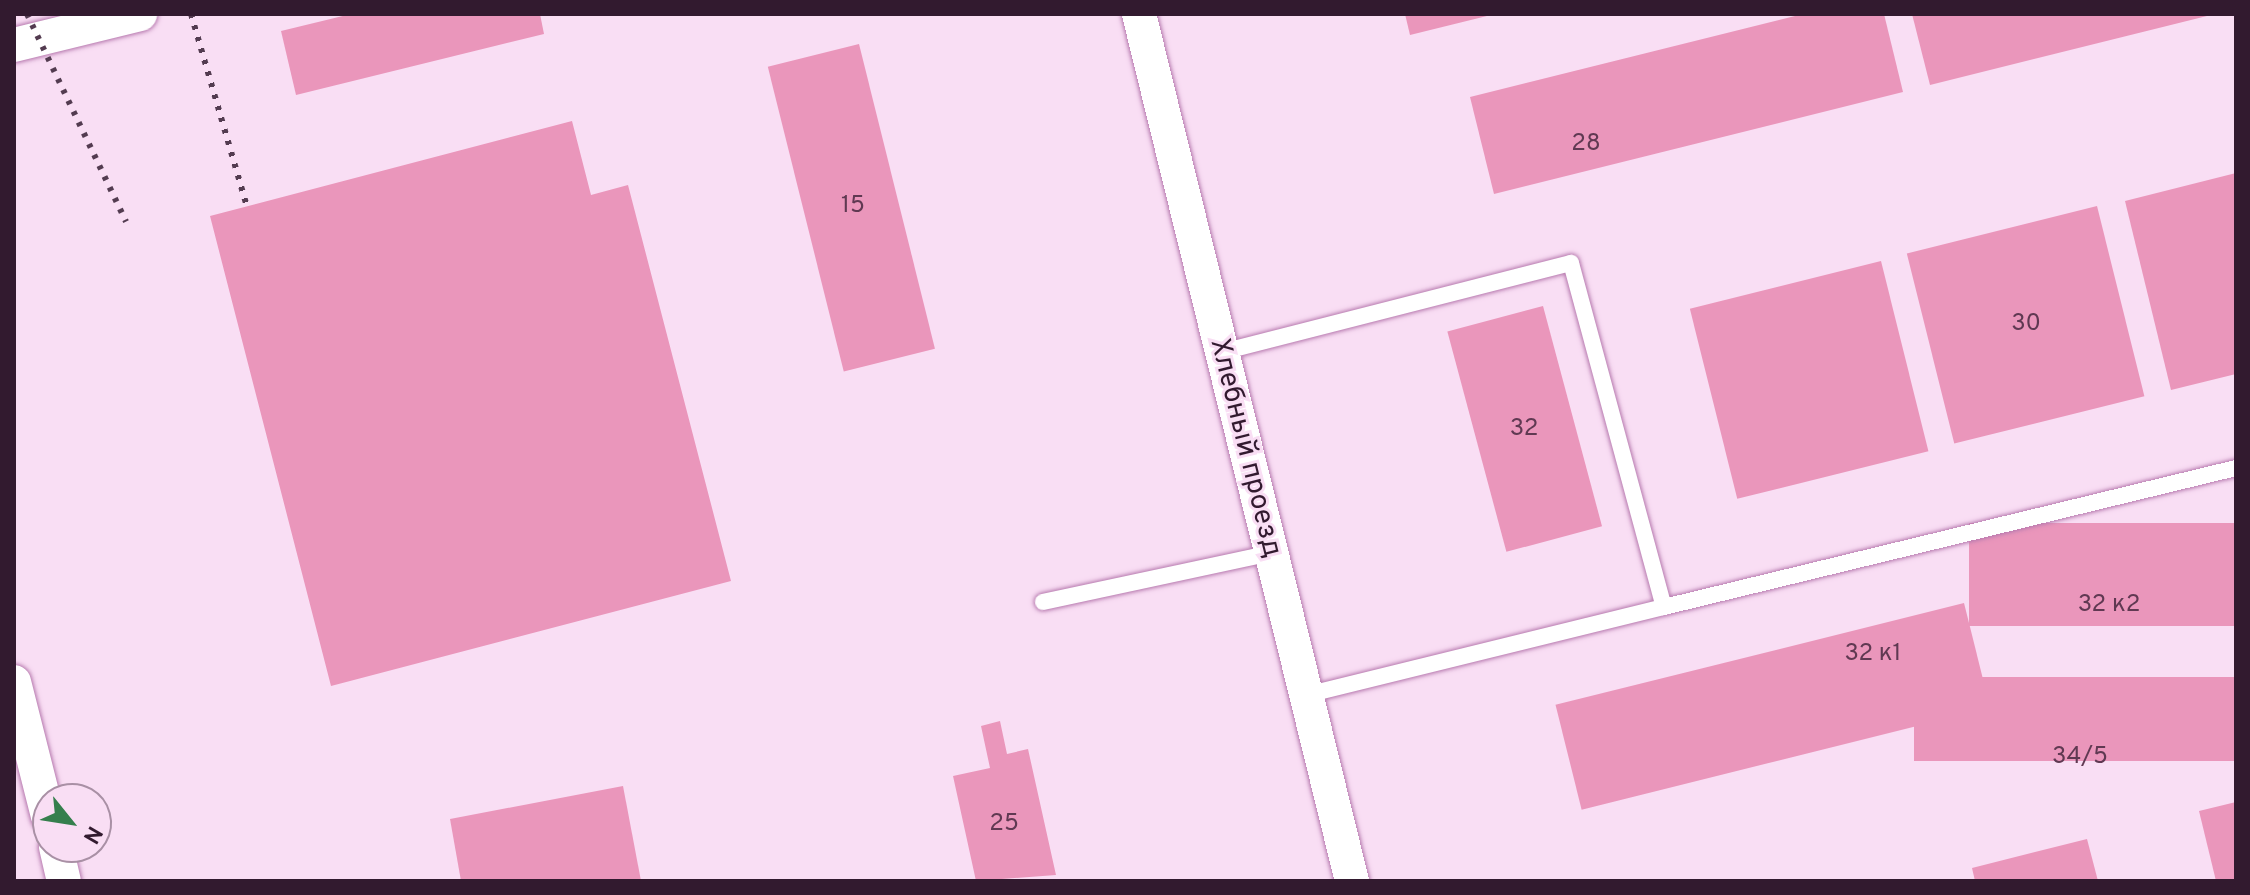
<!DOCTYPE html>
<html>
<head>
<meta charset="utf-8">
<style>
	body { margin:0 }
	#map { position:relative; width:2250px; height:895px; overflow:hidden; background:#f9def4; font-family:Overpass,sans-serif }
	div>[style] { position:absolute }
	.building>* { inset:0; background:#ea96bb; transform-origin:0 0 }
	.roads { filter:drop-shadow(0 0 2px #b77aaf) drop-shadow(0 0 2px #b77aaf) }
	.lane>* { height:16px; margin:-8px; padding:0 8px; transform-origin:8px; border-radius:8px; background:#fff }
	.street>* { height:34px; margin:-17px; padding:0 17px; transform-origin:17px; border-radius:17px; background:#fff }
	.rail>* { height:6px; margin-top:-3px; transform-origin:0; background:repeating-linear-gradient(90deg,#533b50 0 4px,transparent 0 12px) }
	span { translate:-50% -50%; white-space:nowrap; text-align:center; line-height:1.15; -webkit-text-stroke:6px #f9def4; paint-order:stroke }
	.number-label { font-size:24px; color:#603952 }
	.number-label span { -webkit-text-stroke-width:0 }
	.street-label { font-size:28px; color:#321a2f }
	.frame { position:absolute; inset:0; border:16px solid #321a2f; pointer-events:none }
	.north { position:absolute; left:32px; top:783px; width:80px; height:80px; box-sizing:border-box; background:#f9def4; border:2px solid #a990a5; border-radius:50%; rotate:120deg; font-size:22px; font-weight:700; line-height:32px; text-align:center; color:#321a2f }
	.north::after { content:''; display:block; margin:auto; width:28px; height:36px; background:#357f4d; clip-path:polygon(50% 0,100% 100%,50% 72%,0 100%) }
</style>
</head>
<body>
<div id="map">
	<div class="building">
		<div style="clip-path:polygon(351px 14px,540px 14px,544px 34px,296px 95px,281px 31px)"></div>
		<div style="clip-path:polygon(1405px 14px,1490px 14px,1491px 15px,1410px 35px)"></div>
		<div style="clip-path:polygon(1803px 14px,1884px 14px,1903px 92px,1494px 194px,1470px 97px)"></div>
		<div style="clip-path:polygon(1912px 14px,2211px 14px,2211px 15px,1930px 85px)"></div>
		<div style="left:859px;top:44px;width:314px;height:94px;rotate:76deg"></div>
		<div style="clip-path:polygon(572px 121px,591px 195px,628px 185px,731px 581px,331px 686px,210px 216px)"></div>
		<div style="clip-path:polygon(2236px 173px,2236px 374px,2171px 390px,2125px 201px)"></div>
		<div style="left:2097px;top:206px;width:196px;height:196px;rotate:76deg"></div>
		<div style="left:1881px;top:261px;width:196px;height:197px;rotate:76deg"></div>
		<div style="left:1543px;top:306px;width:228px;height:99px;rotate:75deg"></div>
		<div style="left:2236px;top:523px;width:103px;height:267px;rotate:90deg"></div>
		<div style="left:1964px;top:603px;width:108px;height:421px;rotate:76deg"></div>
		<div style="left:2236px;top:677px;width:84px;height:322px;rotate:90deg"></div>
		<div style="clip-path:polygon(1000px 721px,1007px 754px,1028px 749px,1056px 875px,976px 881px,953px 776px,990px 768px,981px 726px)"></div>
		<div style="clip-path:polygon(623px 786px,641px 881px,461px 881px,450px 819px)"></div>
		<div style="clip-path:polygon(2236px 802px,2236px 881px,2216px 881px,2199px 811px)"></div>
		<div style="clip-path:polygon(2087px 839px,2098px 881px,1975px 881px,1972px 868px)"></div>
	</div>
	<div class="roads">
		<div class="lane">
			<div style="left:1222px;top:352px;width:360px;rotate:-14.3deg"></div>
			<div style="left:1571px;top:263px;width:356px;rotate:74.9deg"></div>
			<div style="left:1664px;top:607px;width:369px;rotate:166.2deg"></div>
			<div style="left:1043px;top:602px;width:233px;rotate:-12.1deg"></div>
			<div style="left:1664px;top:607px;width:589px;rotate:-13.66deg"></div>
		</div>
		<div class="street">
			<div style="left:1139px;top:14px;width:893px;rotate:76.2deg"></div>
			<div style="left:14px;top:45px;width:130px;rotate:-13.8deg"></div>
			<div style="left:14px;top:682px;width:138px;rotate:75.8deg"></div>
			<div style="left:56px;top:847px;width:35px;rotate:77deg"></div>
		</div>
	</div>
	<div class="rail">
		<div style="left:27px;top:14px;width:230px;rotate:64.5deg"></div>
		<div style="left:191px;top:14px;width:197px;rotate:73.8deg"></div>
	</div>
	<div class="number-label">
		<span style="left:1586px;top:145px">28</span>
		<span style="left:853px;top:207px">15</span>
		<span style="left:2026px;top:325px">30</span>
		<span style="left:1524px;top:430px">32</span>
		<span style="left:2109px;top:606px">32 к2</span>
		<span style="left:1873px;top:655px">32 к1</span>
		<span style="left:2080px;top:758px">34/5</span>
		<span style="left:1004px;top:825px">25</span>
	</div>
	<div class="street-label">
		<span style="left:1245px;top:448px;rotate:76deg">Хлебный проезд</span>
	</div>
	<div class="frame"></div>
	<div class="north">N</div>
</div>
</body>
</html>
